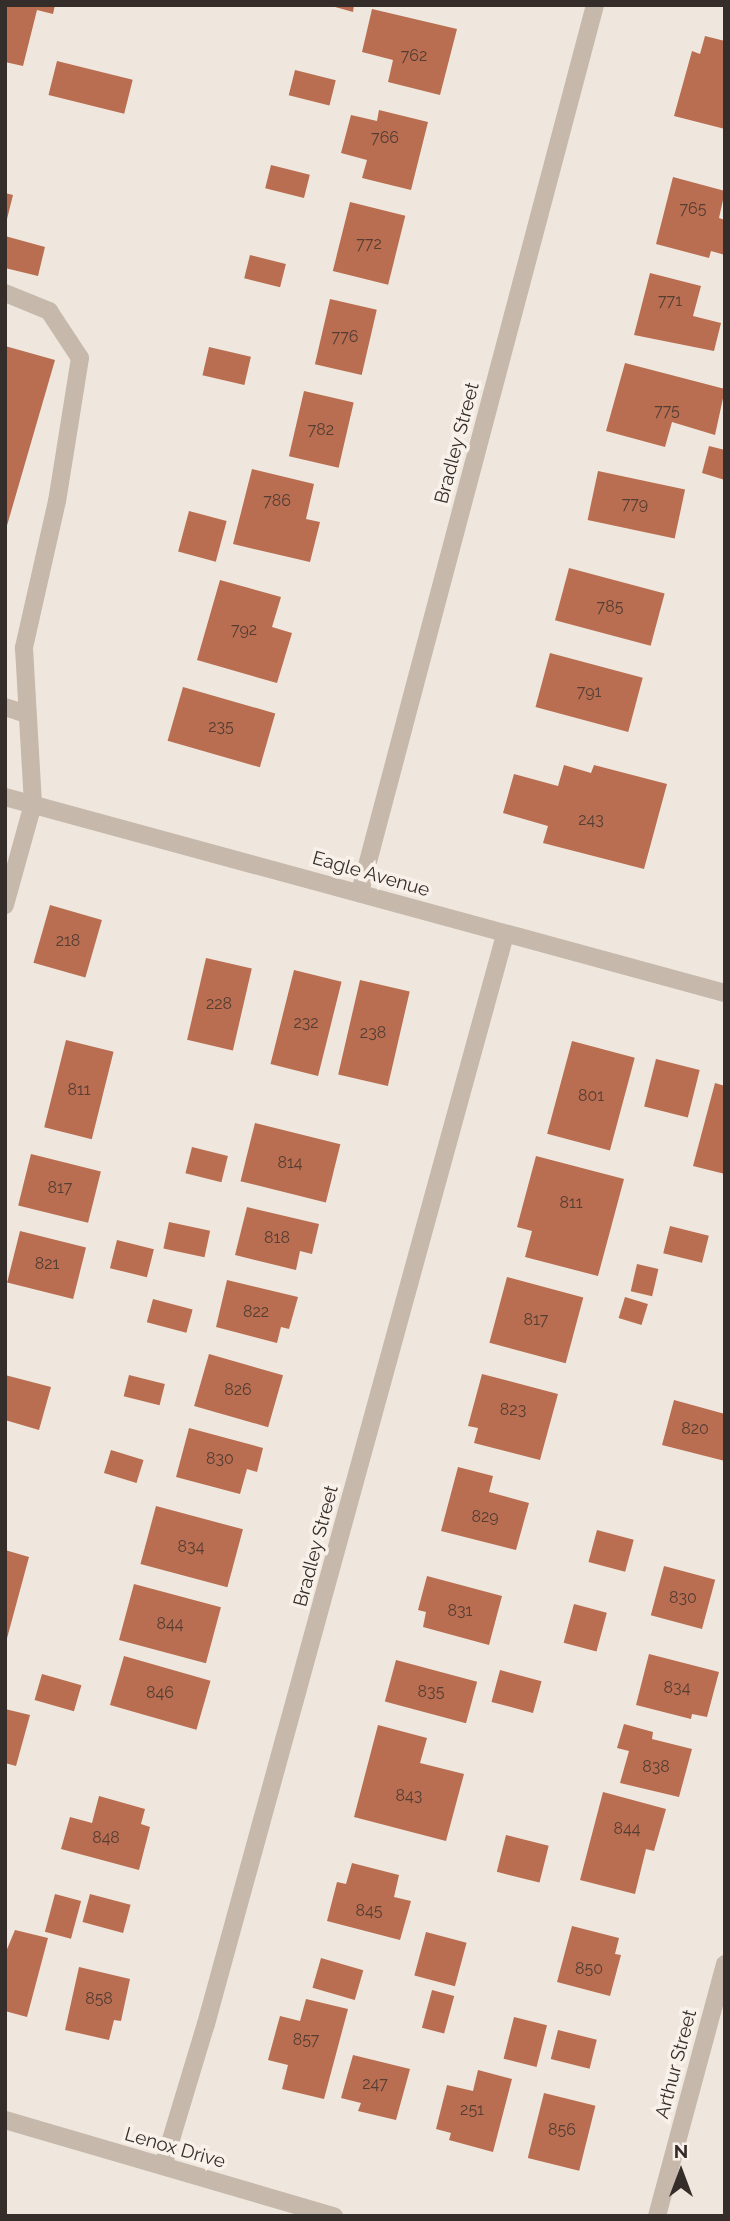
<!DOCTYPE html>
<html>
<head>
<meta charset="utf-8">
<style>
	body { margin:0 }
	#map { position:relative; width:730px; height:2221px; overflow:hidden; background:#efe7dd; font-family:Raleway,sans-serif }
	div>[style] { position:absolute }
	.building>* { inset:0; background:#b96e51; transform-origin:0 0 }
	.minor>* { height:18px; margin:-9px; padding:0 9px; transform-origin:9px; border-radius:9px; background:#c6b8aa }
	span { translate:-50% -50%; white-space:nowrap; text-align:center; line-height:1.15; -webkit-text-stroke:7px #f8f1e9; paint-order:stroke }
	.number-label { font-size:16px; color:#563d33 }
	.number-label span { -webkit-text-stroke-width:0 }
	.street-label { font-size:19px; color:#352d29 }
	.frame { position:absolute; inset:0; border:7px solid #352d29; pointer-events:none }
	.north { position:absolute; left:646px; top:2137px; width:70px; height:70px; -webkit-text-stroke:5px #f8f1e9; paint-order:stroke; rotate:0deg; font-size:19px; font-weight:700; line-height:28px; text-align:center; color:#352d29 }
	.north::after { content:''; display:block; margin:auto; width:24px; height:32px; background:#352d29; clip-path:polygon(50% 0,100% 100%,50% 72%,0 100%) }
</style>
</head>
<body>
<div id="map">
	<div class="building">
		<div style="clip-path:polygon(5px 5px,55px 5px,53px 14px,37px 10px,23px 66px,5px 62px)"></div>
		<div style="clip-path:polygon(328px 5px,354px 5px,353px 12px)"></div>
		<div style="clip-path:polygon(372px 9px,457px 29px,440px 95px,388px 82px,393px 60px,362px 52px)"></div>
		<div style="clip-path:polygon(705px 36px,725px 41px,725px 129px,674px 116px,692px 51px,700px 54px)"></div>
		<div style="left:57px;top:61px;width:78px;height:35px;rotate:14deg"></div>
		<div style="left:295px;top:70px;width:42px;height:26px;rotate:14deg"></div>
		<div style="clip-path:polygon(379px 110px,428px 122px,411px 190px,362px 178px,367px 160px,341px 153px,351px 115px,377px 121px)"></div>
		<div style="left:271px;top:165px;width:40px;height:24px;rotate:14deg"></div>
		<div style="clip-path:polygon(673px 177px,725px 191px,719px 218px,725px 220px,725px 255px,711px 251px,709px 258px,656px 244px)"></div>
		<div style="clip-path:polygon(5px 193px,13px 195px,6px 223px,5px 223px)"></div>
		<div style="left:350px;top:202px;width:57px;height:71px;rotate:14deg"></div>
		<div style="clip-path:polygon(5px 236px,45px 247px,38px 276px,5px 268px)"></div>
		<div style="left:250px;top:255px;width:37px;height:24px;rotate:14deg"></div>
		<div style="clip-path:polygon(650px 273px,701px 286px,693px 316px,721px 323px,714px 351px,634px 335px)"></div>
		<div style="left:330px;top:299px;width:48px;height:67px;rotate:13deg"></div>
		<div style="clip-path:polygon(5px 346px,55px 360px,6px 529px,5px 529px)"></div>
		<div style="left:209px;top:347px;width:43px;height:29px;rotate:13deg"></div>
		<div style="clip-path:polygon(625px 363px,725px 389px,715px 435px,672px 422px,665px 447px,606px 431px)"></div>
		<div style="left:304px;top:391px;width:51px;height:67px;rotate:13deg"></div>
		<div style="clip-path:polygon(709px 446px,725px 450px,725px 480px,702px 473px)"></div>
		<div style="clip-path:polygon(252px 469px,314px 484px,306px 519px,320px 522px,310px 562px,233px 544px)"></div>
		<div style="left:598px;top:471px;width:89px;height:50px;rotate:12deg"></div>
		<div style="left:189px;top:511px;width:39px;height:42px;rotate:15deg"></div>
		<div style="left:569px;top:568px;width:99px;height:54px;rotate:15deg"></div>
		<div style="clip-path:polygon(220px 580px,281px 597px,272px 627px,292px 633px,277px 683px,197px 660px)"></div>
		<div style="left:550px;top:653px;width:96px;height:56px;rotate:15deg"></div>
		<div style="left:183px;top:687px;width:96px;height:56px;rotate:16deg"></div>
		<div style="clip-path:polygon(564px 765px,591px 773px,594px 765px,667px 784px,644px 869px,543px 843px,548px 826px,503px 813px,514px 774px,558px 786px)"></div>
		<div style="left:50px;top:905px;width:54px;height:60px;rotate:16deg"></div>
		<div style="left:206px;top:958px;width:47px;height:84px;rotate:13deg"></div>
		<div style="left:294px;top:970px;width:49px;height:97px;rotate:14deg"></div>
		<div style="left:360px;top:980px;width:51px;height:97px;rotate:13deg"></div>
		<div style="left:66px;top:1040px;width:49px;height:90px;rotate:14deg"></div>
		<div style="left:572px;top:1041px;width:65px;height:96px;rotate:15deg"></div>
		<div style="left:656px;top:1059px;width:45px;height:49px;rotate:14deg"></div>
		<div style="clip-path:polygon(715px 1083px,725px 1086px,725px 1174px,693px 1166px)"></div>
		<div style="left:255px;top:1123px;width:88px;height:60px;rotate:14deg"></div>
		<div style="left:192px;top:1147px;width:37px;height:27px;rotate:14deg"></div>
		<div style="left:31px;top:1154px;width:72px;height:53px;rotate:14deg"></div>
		<div style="clip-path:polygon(536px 1156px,624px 1179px,598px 1276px,525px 1257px,532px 1231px,517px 1227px)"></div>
		<div style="clip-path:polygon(247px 1207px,319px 1224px,312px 1254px,300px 1251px,296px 1270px,235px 1255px)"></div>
		<div style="left:169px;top:1222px;width:42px;height:27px;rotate:12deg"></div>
		<div style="left:670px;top:1226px;width:40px;height:28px;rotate:14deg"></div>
		<div style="left:20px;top:1231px;width:68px;height:53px;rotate:14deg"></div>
		<div style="left:117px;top:1240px;width:38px;height:29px;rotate:14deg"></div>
		<div style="left:637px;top:1264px;width:22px;height:28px;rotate:13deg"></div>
		<div style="left:507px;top:1277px;width:79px;height:68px;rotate:15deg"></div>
		<div style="clip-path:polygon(227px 1280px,298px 1297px,289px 1329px,281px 1327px,277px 1343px,216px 1327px)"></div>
		<div style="left:625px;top:1297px;width:24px;height:22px;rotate:17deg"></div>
		<div style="left:153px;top:1299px;width:41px;height:24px;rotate:15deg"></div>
		<div style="left:209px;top:1354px;width:77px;height:54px;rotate:16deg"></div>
		<div style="clip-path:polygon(482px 1374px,558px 1394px,540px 1460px,474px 1443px,478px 1428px,468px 1426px)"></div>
		<div style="clip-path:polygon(5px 1375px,51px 1387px,39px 1430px,5px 1420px)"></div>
		<div style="left:129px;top:1375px;width:37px;height:22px;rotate:14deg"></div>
		<div style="clip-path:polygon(674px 1400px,725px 1414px,725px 1461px,662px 1445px)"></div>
		<div style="clip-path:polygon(189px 1428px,263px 1448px,257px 1472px,247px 1469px,240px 1494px,176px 1477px)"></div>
		<div style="left:111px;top:1450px;width:34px;height:24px;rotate:17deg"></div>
		<div style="clip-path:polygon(458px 1467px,493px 1476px,489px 1492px,529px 1503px,516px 1550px,441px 1531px)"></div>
		<div style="left:156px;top:1506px;width:90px;height:60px;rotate:15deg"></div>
		<div style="left:597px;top:1530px;width:38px;height:33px;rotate:15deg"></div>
		<div style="clip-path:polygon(5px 1550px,29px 1557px,6px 1642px,5px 1642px)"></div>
		<div style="left:664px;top:1566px;width:53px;height:51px;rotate:15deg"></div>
		<div style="clip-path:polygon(427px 1576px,502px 1596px,489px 1645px,423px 1627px,426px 1612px,418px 1610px)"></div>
		<div style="left:134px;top:1584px;width:90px;height:58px;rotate:15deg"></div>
		<div style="left:574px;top:1604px;width:34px;height:40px;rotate:15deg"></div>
		<div style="clip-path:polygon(649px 1654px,719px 1672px,707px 1717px,692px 1714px,691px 1719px,636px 1705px)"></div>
		<div style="left:124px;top:1656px;width:90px;height:51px;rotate:16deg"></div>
		<div style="left:396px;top:1660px;width:84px;height:43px;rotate:15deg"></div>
		<div style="left:500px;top:1670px;width:43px;height:33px;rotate:15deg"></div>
		<div style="left:42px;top:1674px;width:41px;height:27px;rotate:16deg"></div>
		<div style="clip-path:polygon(5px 1709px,30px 1715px,16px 1766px,5px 1763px)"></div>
		<div style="clip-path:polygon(624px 1724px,653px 1732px,652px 1739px,692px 1749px,679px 1797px,620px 1783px,629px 1751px,617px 1748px)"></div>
		<div style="clip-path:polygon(378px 1725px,427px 1738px,420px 1763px,464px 1774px,446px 1841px,354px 1817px)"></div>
		<div style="clip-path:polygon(603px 1792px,666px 1809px,654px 1851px,646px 1849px,635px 1894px,580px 1880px)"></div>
		<div style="clip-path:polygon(99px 1796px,145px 1809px,141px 1824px,150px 1827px,139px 1870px,61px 1849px,70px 1817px,92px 1823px)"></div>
		<div style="left:506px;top:1835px;width:44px;height:38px;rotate:14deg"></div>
		<div style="clip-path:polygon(352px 1863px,399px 1875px,394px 1897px,411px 1901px,400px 1940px,327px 1921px,337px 1882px,346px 1884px)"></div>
		<div style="left:55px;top:1894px;width:27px;height:39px;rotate:15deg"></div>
		<div style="left:90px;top:1894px;width:42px;height:29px;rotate:15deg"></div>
		<div style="clip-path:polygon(572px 1926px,619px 1938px,615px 1954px,621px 1955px,610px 1996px,557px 1982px)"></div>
		<div style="clip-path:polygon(15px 1930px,48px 1938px,27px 2017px,5px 2011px,5px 1954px)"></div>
		<div style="left:426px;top:1932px;width:42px;height:45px;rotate:15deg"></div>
		<div style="left:321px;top:1958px;width:44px;height:31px;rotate:16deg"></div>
		<div style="clip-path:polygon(79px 1967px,130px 1979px,121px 2021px,114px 2020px,109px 2040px,65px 2030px)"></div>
		<div style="left:432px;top:1990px;width:23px;height:39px;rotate:15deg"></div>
		<div style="clip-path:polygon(306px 1999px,348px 2009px,324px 2099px,282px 2089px,288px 2065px,268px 2060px,280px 2016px,300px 2021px)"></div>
		<div style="left:514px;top:2017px;width:34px;height:43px;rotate:14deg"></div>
		<div style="left:558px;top:2030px;width:40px;height:30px;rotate:14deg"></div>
		<div style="clip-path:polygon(353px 2055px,410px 2069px,396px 2120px,358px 2111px,361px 2103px,341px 2098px)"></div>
		<div style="clip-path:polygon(478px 2070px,512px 2079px,493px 2152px,449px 2140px,451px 2133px,436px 2129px,447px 2085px,473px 2091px)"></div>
		<div style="left:544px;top:2093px;width:53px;height:67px;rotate:14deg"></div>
	</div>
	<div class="minor">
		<div style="left:5px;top:293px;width:48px;rotate:22.2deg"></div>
		<div style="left:49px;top:311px;width:56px;rotate:56.6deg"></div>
		<div style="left:80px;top:358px;width:145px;rotate:99.1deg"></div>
		<div style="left:57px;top:501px;width:151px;rotate:102.7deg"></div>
		<div style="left:24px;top:648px;width:156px;rotate:86.7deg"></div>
		<div style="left:33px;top:804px;width:105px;rotate:105.5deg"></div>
		<div style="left:5px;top:707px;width:23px;rotate:18deg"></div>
		<div style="left:5px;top:797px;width:746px;rotate:15.23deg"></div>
		<div style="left:360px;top:892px;width:918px;rotate:-75.16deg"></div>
		<div style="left:5px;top:2120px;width:343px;rotate:16.3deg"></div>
		<div style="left:163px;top:2166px;width:148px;rotate:-73.2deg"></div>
		<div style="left:206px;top:2024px;width:1129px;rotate:-74.65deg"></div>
		<div style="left:657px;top:2216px;width:261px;rotate:-74.9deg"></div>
	</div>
	<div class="number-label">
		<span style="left:414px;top:56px">762</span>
		<span style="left:385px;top:138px">766</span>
		<span style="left:693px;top:209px">765</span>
		<span style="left:369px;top:244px">772</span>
		<span style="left:670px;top:301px">771</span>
		<span style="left:345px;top:337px">776</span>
		<span style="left:667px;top:411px">775</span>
		<span style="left:321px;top:430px">782</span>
		<span style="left:277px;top:501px">786</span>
		<span style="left:635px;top:504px">779</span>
		<span style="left:610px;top:607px">785</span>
		<span style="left:244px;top:630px">792</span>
		<span style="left:589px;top:692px">791</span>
		<span style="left:221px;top:727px">235</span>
		<span style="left:591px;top:820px">243</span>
		<span style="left:68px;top:941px">218</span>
		<span style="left:219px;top:1004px">228</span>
		<span style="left:306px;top:1023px">232</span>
		<span style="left:373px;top:1033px">238</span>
		<span style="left:79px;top:1090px">811</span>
		<span style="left:591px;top:1096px">801</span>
		<span style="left:290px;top:1163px">814</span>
		<span style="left:60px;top:1188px">817</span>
		<span style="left:571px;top:1203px">811</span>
		<span style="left:277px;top:1238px">818</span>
		<span style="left:47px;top:1264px">821</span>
		<span style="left:256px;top:1312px">822</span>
		<span style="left:536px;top:1320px">817</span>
		<span style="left:238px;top:1390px">826</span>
		<span style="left:513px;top:1410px">823</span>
		<span style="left:695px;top:1429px">820</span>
		<span style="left:220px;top:1459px">830</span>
		<span style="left:485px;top:1517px">829</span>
		<span style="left:191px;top:1547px">834</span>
		<span style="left:683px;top:1598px">830</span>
		<span style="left:460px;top:1611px">831</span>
		<span style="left:170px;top:1624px">844</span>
		<span style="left:677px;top:1688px">834</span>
		<span style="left:431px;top:1692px">835</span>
		<span style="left:160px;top:1693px">846</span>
		<span style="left:656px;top:1767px">838</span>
		<span style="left:409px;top:1796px">843</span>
		<span style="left:627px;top:1829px">844</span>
		<span style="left:106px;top:1838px">848</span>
		<span style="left:369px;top:1911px">845</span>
		<span style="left:589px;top:1969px">850</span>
		<span style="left:99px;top:1999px">858</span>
		<span style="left:306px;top:2040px">857</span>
		<span style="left:375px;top:2084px">247</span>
		<span style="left:472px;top:2110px">251</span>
		<span style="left:562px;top:2130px">856</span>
	</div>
	<div class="street-label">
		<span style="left:457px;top:443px;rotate:-75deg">Bradley Street</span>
		<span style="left:371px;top:874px;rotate:16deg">Eagle Avenue</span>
		<span style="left:316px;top:1546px;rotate:-75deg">Bradley Street</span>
		<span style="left:676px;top:2064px;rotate:-75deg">Arthur Street</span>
		<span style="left:175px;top:2148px;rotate:16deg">Lenox Drive</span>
	</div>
	<div class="frame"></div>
	<div class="north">N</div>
</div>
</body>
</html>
